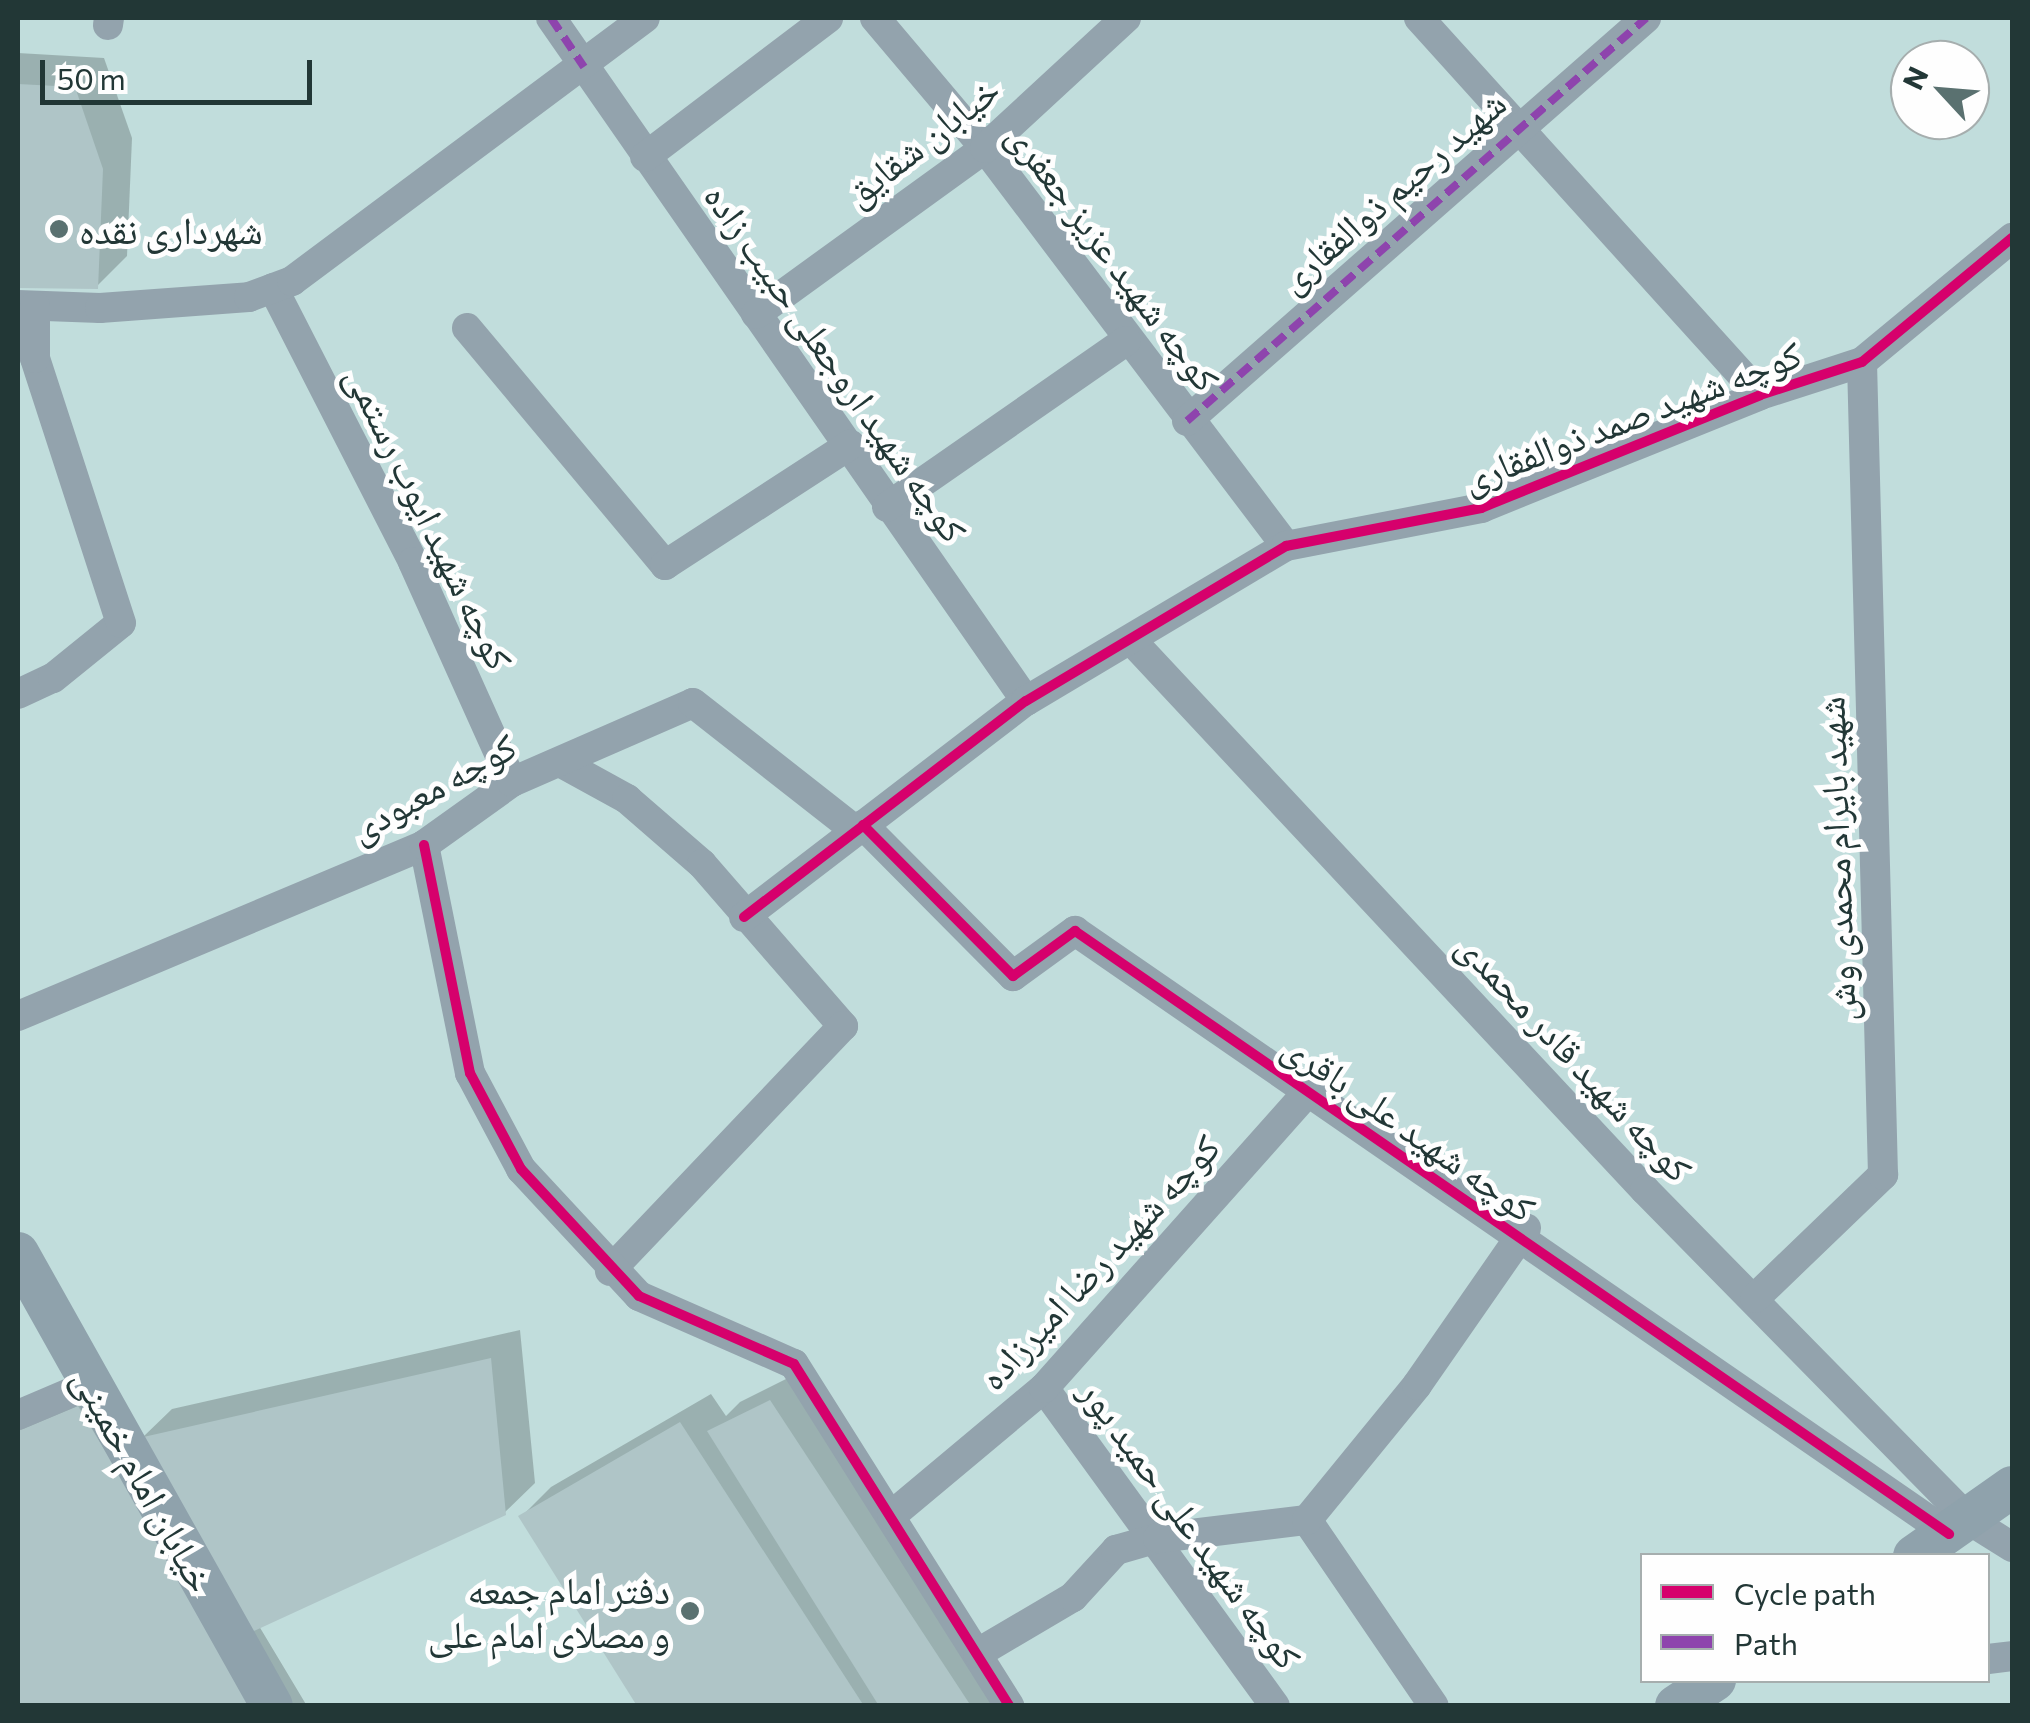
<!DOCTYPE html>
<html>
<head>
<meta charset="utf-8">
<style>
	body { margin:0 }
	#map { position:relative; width:2030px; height:1723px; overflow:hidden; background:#c1dddc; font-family:Commissioner,"Noto Naskh Arabic",sans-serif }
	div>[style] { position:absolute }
	.shadow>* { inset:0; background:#0003 }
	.building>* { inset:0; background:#afc5c7 }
	.minor>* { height:30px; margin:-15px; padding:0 15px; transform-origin:15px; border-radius:15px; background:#93a3ad }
	.secondary>* { height:42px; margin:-21px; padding:0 21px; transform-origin:21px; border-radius:21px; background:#8fa2ac }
	.quiet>* { height:8px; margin-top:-4px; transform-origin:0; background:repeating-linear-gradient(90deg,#8e44ad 0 15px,transparent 0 23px) }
	.cycleway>* { height:10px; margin:-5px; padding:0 5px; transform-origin:5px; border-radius:5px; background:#d6006c }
	.dots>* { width:28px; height:28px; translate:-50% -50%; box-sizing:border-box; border:5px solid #fefefe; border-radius:50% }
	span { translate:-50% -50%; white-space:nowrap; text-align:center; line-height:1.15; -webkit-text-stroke:10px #fefefe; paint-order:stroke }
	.street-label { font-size:38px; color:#223736 }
	.poi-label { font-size:38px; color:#223736 }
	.left { translate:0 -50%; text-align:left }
	.right { translate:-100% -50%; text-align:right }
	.frame { position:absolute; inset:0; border:20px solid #223736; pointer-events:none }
	.legend { position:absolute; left:1640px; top:1553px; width:350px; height:130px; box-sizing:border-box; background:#fefefe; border:2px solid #a6aeae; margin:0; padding:12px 18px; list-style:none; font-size:30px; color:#223736 }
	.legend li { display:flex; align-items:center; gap:20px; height:50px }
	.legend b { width:50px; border:2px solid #a6aeae }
	.north { position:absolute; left:1890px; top:40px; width:100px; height:100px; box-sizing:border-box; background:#fefefe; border:2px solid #a6aeae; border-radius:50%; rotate:296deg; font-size:28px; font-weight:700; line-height:40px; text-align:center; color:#223736 }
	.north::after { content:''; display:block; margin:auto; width:35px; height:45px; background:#5a7170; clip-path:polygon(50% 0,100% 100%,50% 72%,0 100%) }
	.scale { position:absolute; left:40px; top:60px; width:272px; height:45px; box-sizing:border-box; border:5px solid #223736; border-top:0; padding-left:12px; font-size:30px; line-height:35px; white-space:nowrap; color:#223736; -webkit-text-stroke:8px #fefefe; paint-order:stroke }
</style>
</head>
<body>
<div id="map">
	<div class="shadow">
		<div style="clip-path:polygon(18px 53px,104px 58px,132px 138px,127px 256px,97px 286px,18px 286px)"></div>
		<div style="clip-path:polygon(520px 1330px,535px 1483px,504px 1513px,259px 1626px,307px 1706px,18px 1706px,18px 1415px,108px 1378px,144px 1436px,172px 1409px)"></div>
		<div style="clip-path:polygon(800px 1372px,1020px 1706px,640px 1706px,522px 1516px,551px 1487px,711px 1394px,726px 1416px,740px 1402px)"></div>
	</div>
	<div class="building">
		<div style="clip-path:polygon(18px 84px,75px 87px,103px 169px,98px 289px,18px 288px)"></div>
		<div style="clip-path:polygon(491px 1358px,506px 1515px,243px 1636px,139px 1438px)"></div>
		<div style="clip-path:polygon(770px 1400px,971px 1706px,879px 1706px,707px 1431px)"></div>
		<div style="clip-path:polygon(78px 1406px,260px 1706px,18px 1706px,18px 1431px)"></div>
		<div style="clip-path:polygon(680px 1422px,864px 1706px,637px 1706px,518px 1516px)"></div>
	</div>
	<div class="minor">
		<div style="left:551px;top:18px;width:832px;rotate:55.18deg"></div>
		<div style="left:875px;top:18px;width:170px;rotate:49.8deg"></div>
		<div style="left:985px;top:148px;width:499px;rotate:52.9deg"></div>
		<div style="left:1419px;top:18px;width:508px;rotate:47.87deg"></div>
		<div style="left:108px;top:25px;width:7px;rotate:-82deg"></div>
		<div style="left:645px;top:157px;width:230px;rotate:-37.2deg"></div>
		<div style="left:273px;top:288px;width:308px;rotate:62.9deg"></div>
		<div style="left:413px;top:562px;width:241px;rotate:65.8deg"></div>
		<div style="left:18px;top:305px;width:82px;rotate:2.1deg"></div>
		<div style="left:100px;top:308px;width:149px;rotate:-4.2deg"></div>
		<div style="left:249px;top:297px;width:46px;rotate:-20.4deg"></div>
		<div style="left:292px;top:281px;width:440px;rotate:-36.7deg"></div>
		<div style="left:756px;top:314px;width:283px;rotate:-35.9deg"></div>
		<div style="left:985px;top:148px;width:192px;rotate:-42.7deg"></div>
		<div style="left:467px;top:328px;width:309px;rotate:50.1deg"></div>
		<div style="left:665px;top:565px;width:221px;rotate:-33deg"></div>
		<div style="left:1187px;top:421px;width:611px;rotate:-41.28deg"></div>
		<div style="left:887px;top:507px;width:291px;rotate:-34.8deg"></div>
		<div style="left:1132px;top:641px;width:751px;rotate:46.94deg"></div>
		<div style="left:1645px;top:1190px;width:462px;rotate:45.5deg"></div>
		<div style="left:1969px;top:1520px;width:51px;rotate:32.1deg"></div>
		<div style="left:18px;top:694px;width:38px;rotate:-25deg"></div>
		<div style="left:53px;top:678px;width:87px;rotate:-39deg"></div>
		<div style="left:121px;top:623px;width:279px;rotate:-108deg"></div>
		<div style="left:35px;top:358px;width:52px;rotate:-90deg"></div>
		<div style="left:560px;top:762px;width:77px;rotate:28.9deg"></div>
		<div style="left:627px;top:799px;width:99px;rotate:40.9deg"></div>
		<div style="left:702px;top:864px;width:215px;rotate:49deg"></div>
		<div style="left:843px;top:1026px;width:338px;rotate:133.6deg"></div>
		<div style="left:863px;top:825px;width:213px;rotate:45.2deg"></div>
		<div style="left:1013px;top:976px;width:77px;rotate:-36deg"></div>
		<div style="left:1075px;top:931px;width:1062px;rotate:34.6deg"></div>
		<div style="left:424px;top:845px;width:233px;rotate:78.6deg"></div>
		<div style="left:470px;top:1073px;width:109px;rotate:62deg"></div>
		<div style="left:521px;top:1169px;width:173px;rotate:47.1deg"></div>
		<div style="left:639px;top:1296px;width:169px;rotate:23.7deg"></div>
		<div style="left:794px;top:1364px;width:404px;rotate:57.8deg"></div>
		<div style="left:744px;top:917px;width:355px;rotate:-37.5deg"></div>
		<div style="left:1026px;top:701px;width:303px;rotate:-30.8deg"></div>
		<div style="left:1286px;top:546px;width:199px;rotate:-11deg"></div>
		<div style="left:1481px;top:508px;width:301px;rotate:-22deg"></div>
		<div style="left:1760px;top:395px;width:107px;rotate:-17.9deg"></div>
		<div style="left:1862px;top:362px;width:195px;rotate:-39.6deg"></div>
		<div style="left:18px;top:1016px;width:441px;rotate:-22.8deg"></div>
		<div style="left:424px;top:845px;width:108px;rotate:-35.6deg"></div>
		<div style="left:512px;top:782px;width:197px;rotate:-23.6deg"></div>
		<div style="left:693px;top:703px;width:207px;rotate:38.1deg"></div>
		<div style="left:1755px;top:1298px;width:178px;rotate:-43.9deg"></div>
		<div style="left:1883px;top:1175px;width:813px;rotate:-91.48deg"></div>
		<div style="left:1044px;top:1388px;width:393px;rotate:54deg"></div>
		<div style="left:18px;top:1415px;width:79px;rotate:-23deg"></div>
		<div style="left:892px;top:1515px;width:198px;rotate:-39.9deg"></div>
		<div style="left:1044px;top:1388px;width:397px;rotate:-48.3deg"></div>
		<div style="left:1307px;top:1520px;width:225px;rotate:55.7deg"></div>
		<div style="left:978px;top:1653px;width:110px;rotate:-30.5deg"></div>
		<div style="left:1073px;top:1597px;width:64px;rotate:-47.5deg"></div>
		<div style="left:1116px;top:1550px;width:44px;rotate:-15.9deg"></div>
		<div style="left:1158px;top:1538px;width:150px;rotate:-6.9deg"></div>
		<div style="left:1307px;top:1520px;width:174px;rotate:-50.8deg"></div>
		<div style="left:1417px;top:1385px;width:191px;rotate:-55.2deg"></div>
		<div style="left:1988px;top:1659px;width:24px;rotate:-7deg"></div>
	</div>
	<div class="secondary">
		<div style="left:18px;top:1253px;width:519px;rotate:60.72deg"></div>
		<div style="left:1914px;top:1556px;width:120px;rotate:-35.1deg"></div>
		<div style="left:1676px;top:1706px;width:47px;rotate:-33.7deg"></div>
	</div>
	<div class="quiet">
		<div style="left:551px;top:18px;width:59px;rotate:56deg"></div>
		<div style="left:1187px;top:421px;width:611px;rotate:-41.28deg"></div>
	</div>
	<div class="cycleway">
		<div style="left:863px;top:825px;width:213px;rotate:45.2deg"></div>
		<div style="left:1013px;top:976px;width:77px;rotate:-36deg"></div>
		<div style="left:1075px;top:931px;width:1062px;rotate:34.6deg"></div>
		<div style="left:424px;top:845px;width:233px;rotate:78.6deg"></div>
		<div style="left:470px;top:1073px;width:109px;rotate:62deg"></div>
		<div style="left:521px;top:1169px;width:173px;rotate:47.1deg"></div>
		<div style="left:639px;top:1296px;width:169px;rotate:23.7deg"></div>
		<div style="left:794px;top:1364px;width:404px;rotate:57.8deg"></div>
		<div style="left:744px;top:917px;width:355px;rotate:-37.5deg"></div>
		<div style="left:1026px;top:701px;width:303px;rotate:-30.8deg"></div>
		<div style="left:1286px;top:546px;width:199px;rotate:-11deg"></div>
		<div style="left:1481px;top:508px;width:301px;rotate:-22deg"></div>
		<div style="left:1760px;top:395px;width:107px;rotate:-17.9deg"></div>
		<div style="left:1862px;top:362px;width:195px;rotate:-39.6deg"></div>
	</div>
	<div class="dots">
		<div style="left:59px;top:229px;background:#5a7170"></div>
		<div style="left:690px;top:1611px;background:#5a7170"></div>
	</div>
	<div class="street-label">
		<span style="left:921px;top:140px;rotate:-38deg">خیابان شقایق</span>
		<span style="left:1391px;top:190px;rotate:-41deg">شهید رحیم ذوالفقاری</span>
		<span style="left:1115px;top:256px;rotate:53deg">کوچه شهید عزیز جعفری</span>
		<span style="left:837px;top:362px;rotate:55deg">کوچه شهید اروجعلی حبیب زاده</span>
		<span style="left:1631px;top:415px;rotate:-21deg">کوچه شهید صمد ذوالفقاری</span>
		<span style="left:431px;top:517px;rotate:64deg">کوچه شهید ایوب رستمی</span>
		<span style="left:432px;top:786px;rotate:-29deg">کوچه معبودی</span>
		<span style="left:1835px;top:859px;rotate:-92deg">شهید بایرام محمدی وش</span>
		<span style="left:1576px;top:1056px;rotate:47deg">کوچه شهید قادر محمدی</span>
		<span style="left:1410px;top:1126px;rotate:35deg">کوچه شهید علی باقری</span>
		<span style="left:1098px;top:1261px;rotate:-47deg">کوچه شهید رضا امیرزاده</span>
		<span style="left:145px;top:1479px;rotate:61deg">خیابان امام خمینی</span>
		<span style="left:1192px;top:1523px;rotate:54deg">کوچه شهید علی حمید پور</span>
	</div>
	<div class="poi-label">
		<span class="left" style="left:79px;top:229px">شهرداری نقده</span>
		<span class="right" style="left:670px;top:1611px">دفتر امام جمعه<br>و مصلای امام علی</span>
	</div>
	<div class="frame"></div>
	<ul class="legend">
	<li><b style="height:12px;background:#d6006c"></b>Cycle path</li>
	<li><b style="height:12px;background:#8e44ad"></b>Path</li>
	</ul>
	<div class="north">N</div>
	<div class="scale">50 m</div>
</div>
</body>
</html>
